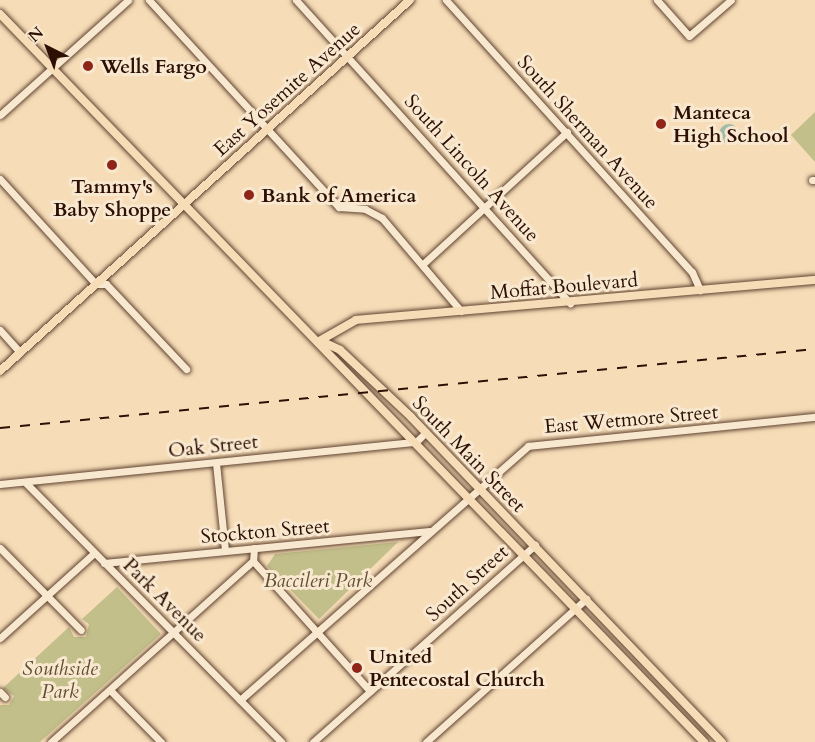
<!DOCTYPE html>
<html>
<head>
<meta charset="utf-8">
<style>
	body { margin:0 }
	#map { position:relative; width:815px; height:742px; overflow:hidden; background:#f6dcb7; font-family:Cardo,serif }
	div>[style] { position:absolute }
	.green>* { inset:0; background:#c2bf8a }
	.water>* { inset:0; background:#9ebca9 }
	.round { border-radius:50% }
	.roads { filter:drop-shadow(0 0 2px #5f4330) drop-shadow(0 0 2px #5f4330) }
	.minor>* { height:7px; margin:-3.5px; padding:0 3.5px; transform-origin:3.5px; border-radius:3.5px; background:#f9e8d0 }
	.major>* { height:8px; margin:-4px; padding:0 4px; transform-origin:4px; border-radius:4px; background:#f6dcb7 }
	.rail>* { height:2px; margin-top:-1px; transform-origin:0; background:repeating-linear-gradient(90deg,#2d1003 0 10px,transparent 0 20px) }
	.dots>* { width:16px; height:16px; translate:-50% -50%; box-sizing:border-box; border:3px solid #f9e8d0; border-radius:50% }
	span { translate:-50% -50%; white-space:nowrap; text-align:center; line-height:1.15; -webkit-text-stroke:6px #f9e8d0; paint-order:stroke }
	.poi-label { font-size:20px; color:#2d1003; font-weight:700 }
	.left { translate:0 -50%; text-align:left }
	.street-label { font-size:20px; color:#2d1003 }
	.park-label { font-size:20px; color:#614d32; font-style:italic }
	.north { position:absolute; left:18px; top:18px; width:60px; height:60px; -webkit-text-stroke:4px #f9e8d0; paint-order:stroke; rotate:318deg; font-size:16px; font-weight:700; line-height:24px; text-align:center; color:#2d1003 }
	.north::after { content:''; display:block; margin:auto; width:21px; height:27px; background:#2d1003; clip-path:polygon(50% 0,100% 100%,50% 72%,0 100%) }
</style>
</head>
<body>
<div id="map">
	<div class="green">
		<div style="clip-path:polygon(815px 112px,815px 162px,791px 135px)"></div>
		<div style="clip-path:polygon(398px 542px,319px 619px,267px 566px,275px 554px)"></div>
		<div style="clip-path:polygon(117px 587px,161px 634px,40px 742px,0 742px,0 705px,9px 705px,14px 696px,3px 688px,69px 627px,74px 637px,86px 637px,89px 624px,82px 619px)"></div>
	</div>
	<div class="water">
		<div class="round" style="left:719px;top:124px;width:20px;height:20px"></div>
	</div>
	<div class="roads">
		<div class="minor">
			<div style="left:149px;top:0;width:281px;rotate:47.5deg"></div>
			<div style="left:339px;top:207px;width:26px;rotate:4deg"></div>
			<div style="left:365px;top:209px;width:19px;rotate:28deg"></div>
			<div style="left:382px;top:218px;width:122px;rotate:49.7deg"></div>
			<div style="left:296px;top:0;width:409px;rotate:47.9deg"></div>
			<div style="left:446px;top:0;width:367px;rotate:47.9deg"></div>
			<div style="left:692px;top:272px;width:20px;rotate:66deg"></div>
			<div style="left:657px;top:0;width:48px;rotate:48.4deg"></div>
			<div style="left:689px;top:36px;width:55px;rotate:-40.6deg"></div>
			<div style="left:0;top:115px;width:172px;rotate:-41.9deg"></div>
			<div style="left:0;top:179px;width:142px;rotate:47.6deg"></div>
			<div style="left:96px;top:284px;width:10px"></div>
			<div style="left:106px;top:284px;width:117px;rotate:46.7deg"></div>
			<div style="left:812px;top:180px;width:3px"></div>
			<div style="left:424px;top:263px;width:194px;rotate:-42.5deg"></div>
			<div style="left:0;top:330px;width:30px;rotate:48deg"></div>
			<div style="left:216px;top:463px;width:87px;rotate:84.1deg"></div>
			<div style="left:25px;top:482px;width:365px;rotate:45.4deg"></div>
			<div style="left:0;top:484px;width:418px;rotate:-5.8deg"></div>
			<div style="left:416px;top:442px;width:14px;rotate:-45deg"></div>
			<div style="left:0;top:548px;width:115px;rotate:45.4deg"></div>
			<div style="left:254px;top:548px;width:13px;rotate:94deg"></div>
			<div style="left:253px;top:561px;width:175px;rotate:48deg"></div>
			<div style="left:104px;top:563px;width:327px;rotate:-5.6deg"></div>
			<div style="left:0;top:638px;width:127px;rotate:-42.1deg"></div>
			<div style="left:110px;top:690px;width:73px;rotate:45.6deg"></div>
			<div style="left:0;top:692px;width:7px;rotate:45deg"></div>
			<div style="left:240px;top:700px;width:384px;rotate:-41.4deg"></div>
			<div style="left:528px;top:446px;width:288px;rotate:-5.8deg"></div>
			<div style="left:51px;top:742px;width:271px;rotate:-41.9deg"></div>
			<div style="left:313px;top:742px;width:297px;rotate:-41.6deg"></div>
			<div style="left:426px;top:742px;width:215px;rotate:-41.8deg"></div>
		</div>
		<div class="major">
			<div style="left:0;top:14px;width:1013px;rotate:45.96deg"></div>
			<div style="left:321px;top:340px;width:40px;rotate:-29.7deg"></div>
			<div style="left:356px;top:320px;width:461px;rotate:-5deg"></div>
			<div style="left:321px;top:341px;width:21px;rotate:25deg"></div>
			<div style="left:340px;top:350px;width:98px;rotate:43.3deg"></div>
			<div style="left:411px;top:417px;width:450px;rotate:46.3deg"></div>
			<div style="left:0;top:371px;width:553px;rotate:-42.14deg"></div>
		</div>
	</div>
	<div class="rail">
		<div style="left:0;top:428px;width:819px;rotate:-5.54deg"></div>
	</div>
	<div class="dots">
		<div style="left:88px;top:66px;background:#8f2418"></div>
		<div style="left:661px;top:124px;background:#8f2418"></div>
		<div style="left:112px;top:165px;background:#8f2418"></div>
		<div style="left:249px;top:195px;background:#8f2418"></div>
		<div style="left:357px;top:668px;background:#8f2418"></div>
	</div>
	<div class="poi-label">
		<span class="left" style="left:100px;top:66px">Wells Fargo</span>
		<span class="left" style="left:673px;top:124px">Manteca<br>High School</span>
		<span style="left:112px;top:198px">Tammy's<br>Baby Shoppe</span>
		<span class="left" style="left:261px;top:195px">Bank of America</span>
		<span class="left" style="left:369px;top:668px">United<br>Pentecostal Church</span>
	</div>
	<div class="street-label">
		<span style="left:287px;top:89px;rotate:-42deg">East Yosemite Avenue</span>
		<span style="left:588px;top:132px;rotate:48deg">South Sherman Avenue</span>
		<span style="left:472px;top:168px;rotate:48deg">South Lincoln Avenue</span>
		<span style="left:564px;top:286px;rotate:-5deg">Moffat Boulevard</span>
		<span style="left:631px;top:419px;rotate:-5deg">East Wetmore Street</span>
		<span style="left:213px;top:446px;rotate:-6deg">Oak Street</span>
		<span style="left:469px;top:454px;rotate:46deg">South Main Street</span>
		<span style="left:265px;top:531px;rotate:-5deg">Stockton Street</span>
		<span style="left:467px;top:583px;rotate:-42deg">South Street</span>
		<span style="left:165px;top:600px;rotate:45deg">Park Avenue</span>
	</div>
	<div class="park-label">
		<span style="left:318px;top:580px">Baccileri Park</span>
		<span style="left:60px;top:680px">Southside<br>Park</span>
	</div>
	<div class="north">N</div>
</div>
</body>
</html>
